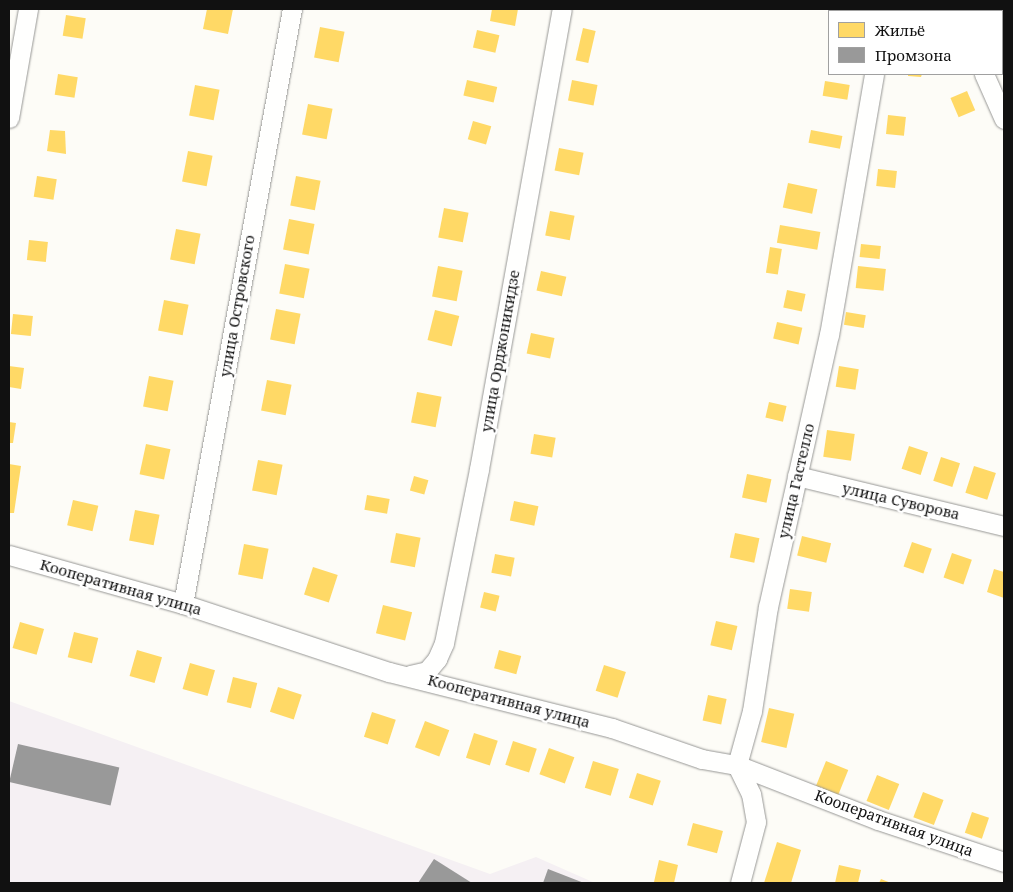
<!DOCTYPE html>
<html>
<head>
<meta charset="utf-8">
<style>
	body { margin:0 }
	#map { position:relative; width:1013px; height:892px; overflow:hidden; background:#fdfcf7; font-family:"Noto Serif",serif }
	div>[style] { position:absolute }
	.industrial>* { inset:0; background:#f5f0f3 }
	.homes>* { inset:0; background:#ffd966; transform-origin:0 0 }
	.industry>* { inset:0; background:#999; transform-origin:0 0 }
	.roads { filter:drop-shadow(0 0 1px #979795) drop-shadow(0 0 1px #979795) }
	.lane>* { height:10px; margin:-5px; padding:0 5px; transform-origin:5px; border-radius:5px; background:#fffffe }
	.street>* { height:19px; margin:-9.5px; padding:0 9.5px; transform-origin:9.5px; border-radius:9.5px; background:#fffffe }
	span { translate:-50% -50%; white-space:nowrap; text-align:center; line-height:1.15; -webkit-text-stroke:5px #fff; paint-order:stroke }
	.street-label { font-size:15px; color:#111 }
	.frame { position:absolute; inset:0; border:10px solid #111; pointer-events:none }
	.legend { position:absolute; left:828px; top:10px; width:175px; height:65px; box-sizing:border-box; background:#fff; border:1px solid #a0a0a0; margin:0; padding:6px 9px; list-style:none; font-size:15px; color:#111 }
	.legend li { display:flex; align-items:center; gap:10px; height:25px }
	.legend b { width:25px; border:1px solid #a0a0a0 }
</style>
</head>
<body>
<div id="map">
	<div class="industrial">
		<div style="clip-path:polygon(9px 701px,490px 874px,536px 857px,595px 883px,9px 883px)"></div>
	</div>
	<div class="homes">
		<div style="clip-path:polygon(207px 9px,233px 9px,228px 34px,203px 29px)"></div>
		<div style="clip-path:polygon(492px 9px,518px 9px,515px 26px,490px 21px)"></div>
		<div style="clip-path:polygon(841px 9px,869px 9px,840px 11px)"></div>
		<div style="left:66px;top:15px;width:20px;height:21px;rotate:9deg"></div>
		<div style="left:320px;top:27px;width:25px;height:31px;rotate:11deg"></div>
		<div style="left:583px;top:28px;width:13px;height:33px;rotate:13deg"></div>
		<div style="left:477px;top:30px;width:23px;height:18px;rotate:13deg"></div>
		<div style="left:58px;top:74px;width:20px;height:21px;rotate:9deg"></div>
		<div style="clip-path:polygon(908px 74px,922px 74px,921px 77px,908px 76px)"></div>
		<div style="left:467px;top:80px;width:31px;height:16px;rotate:13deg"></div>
		<div style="left:572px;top:80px;width:26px;height:21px;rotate:11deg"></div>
		<div style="left:825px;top:81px;width:25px;height:15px;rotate:9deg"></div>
		<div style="left:195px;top:85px;width:25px;height:31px;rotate:11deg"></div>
		<div style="left:967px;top:91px;width:21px;height:18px;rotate:67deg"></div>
		<div style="left:308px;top:104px;width:25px;height:31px;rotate:11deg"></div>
		<div style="left:888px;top:115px;width:18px;height:19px;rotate:6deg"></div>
		<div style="left:473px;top:121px;width:19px;height:19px;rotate:16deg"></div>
		<div style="clip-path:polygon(50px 130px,65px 131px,66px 154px,47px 151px)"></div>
		<div style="left:811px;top:130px;width:32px;height:13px;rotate:11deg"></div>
		<div style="left:559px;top:148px;width:25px;height:23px;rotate:11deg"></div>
		<div style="left:188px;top:151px;width:25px;height:31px;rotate:11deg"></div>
		<div style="left:878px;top:169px;width:19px;height:17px;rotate:6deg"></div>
		<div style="left:37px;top:176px;width:20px;height:21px;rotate:9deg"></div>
		<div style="left:296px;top:176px;width:25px;height:30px;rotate:11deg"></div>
		<div style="left:788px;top:183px;width:30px;height:25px;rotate:12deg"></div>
		<div style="left:444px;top:208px;width:25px;height:30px;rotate:11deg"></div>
		<div style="left:550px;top:211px;width:25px;height:25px;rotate:11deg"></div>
		<div style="left:289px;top:219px;width:26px;height:31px;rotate:11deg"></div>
		<div style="left:780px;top:225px;width:41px;height:18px;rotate:10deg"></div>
		<div style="left:176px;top:229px;width:25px;height:31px;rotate:11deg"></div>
		<div style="left:29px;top:240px;width:19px;height:20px;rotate:6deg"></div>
		<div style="left:861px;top:244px;width:20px;height:13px;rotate:6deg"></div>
		<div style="left:770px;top:247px;width:12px;height:26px;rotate:9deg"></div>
		<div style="left:285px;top:264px;width:25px;height:30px;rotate:11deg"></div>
		<div style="left:438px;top:266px;width:25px;height:31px;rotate:11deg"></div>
		<div style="left:858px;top:266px;width:28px;height:22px;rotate:6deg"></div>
		<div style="left:541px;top:271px;width:26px;height:20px;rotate:13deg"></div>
		<div style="left:787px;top:290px;width:19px;height:18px;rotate:12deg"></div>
		<div style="left:164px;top:300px;width:25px;height:31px;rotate:11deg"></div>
		<div style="left:276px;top:309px;width:25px;height:31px;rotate:11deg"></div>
		<div style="left:435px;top:310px;width:25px;height:31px;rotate:14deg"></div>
		<div style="left:846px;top:312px;width:20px;height:13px;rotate:9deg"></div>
		<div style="left:13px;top:314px;width:20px;height:20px;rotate:6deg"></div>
		<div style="left:777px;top:322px;width:26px;height:17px;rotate:13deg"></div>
		<div style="left:531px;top:333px;width:24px;height:21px;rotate:12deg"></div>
		<div style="clip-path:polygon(9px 366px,24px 368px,21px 389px,9px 387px)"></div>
		<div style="left:839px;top:366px;width:20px;height:21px;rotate:9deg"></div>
		<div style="left:149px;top:376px;width:25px;height:31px;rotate:11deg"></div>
		<div style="left:267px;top:380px;width:25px;height:31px;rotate:11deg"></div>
		<div style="left:417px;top:392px;width:25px;height:31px;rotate:11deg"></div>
		<div style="left:769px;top:402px;width:18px;height:16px;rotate:13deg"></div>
		<div style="clip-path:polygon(9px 422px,16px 423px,13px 443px,9px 443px)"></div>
		<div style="left:827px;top:430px;width:28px;height:27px;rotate:8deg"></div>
		<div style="left:534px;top:434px;width:22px;height:20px;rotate:10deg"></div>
		<div style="left:146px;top:444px;width:25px;height:31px;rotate:12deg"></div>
		<div style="left:909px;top:446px;width:20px;height:24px;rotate:18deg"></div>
		<div style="left:941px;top:457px;width:20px;height:25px;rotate:18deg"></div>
		<div style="left:258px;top:460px;width:25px;height:31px;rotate:11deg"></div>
		<div style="clip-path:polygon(9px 464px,21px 466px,14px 513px,9px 513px)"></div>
		<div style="left:974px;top:466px;width:23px;height:28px;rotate:18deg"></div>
		<div style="left:747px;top:474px;width:25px;height:24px;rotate:12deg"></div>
		<div style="left:414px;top:476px;width:15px;height:15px;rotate:16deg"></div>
		<div style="left:367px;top:495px;width:23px;height:15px;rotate:10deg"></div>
		<div style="left:73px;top:500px;width:26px;height:26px;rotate:13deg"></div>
		<div style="left:514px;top:501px;width:25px;height:20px;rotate:12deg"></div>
		<div style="left:135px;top:510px;width:25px;height:31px;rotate:11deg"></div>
		<div style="left:396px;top:533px;width:25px;height:30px;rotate:11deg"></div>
		<div style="left:735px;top:533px;width:25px;height:25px;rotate:12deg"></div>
		<div style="left:802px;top:536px;width:30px;height:20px;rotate:14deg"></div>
		<div style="left:912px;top:542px;width:21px;height:26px;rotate:19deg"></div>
		<div style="left:244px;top:544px;width:25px;height:31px;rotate:11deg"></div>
		<div style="left:952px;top:553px;width:21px;height:26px;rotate:19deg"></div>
		<div style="left:495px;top:554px;width:20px;height:19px;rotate:11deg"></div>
		<div style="left:313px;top:567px;width:26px;height:29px;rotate:18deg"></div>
		<div style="clip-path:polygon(994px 569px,1004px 572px,1004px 598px,987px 592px)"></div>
		<div style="left:790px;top:589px;width:22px;height:20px;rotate:8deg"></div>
		<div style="left:484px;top:592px;width:16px;height:16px;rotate:14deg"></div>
		<div style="left:383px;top:605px;width:30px;height:29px;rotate:14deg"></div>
		<div style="left:716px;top:621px;width:22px;height:25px;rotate:13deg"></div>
		<div style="left:20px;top:622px;width:25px;height:27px;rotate:16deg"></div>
		<div style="left:74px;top:632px;width:25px;height:26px;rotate:14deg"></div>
		<div style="left:137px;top:650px;width:26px;height:27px;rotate:16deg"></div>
		<div style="left:499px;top:650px;width:23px;height:19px;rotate:15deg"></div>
		<div style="left:190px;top:663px;width:26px;height:27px;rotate:16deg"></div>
		<div style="left:604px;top:665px;width:23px;height:27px;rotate:18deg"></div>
		<div style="left:233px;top:677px;width:25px;height:26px;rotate:14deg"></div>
		<div style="left:278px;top:687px;width:25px;height:26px;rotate:18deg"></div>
		<div style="left:708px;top:695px;width:19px;height:26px;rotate:12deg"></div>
		<div style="left:769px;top:708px;width:26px;height:35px;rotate:13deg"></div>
		<div style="left:372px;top:712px;width:25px;height:26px;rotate:18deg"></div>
		<div style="left:425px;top:721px;width:26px;height:28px;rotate:21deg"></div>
		<div style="left:474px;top:733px;width:25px;height:26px;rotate:18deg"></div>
		<div style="left:513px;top:741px;width:25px;height:25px;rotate:18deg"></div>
		<div style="left:549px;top:748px;width:27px;height:28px;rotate:20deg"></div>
		<div style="left:593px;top:761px;width:27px;height:28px;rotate:17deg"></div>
		<div style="left:826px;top:761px;width:24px;height:29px;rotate:22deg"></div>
		<div style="left:637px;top:773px;width:25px;height:26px;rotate:18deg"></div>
		<div style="left:877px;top:775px;width:24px;height:28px;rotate:22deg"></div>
		<div style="left:923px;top:792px;width:22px;height:27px;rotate:21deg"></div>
		<div style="left:972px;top:812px;width:18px;height:22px;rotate:19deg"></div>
		<div style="left:693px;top:823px;width:31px;height:23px;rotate:15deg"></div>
		<div style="clip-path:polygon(777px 842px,801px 850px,791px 883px,764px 883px)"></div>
		<div style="clip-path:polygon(659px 860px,678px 865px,674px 883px,654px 882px)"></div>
		<div style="clip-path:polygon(839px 865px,861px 870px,858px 883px,835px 883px)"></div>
		<div style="clip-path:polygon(881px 879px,891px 883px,879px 883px)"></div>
	</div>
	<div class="industry">
		<div style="left:18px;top:744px;width:104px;height:39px;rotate:13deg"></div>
		<div style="clip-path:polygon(434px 859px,472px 883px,418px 883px)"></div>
		<div style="clip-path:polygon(548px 869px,584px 883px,543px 883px)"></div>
	</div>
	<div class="roads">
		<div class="lane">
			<div style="left:1002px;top:38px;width:2px"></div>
		</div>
		<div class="street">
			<div style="left:955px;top:9px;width:3px;rotate:45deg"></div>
			<div style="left:889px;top:11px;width:2px;rotate:-90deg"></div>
			<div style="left:984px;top:74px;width:49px;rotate:66deg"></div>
			<div style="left:9px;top:118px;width:111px;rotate:-80.1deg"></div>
			<div style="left:797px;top:476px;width:213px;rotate:13.6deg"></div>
			<div style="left:9px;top:555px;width:181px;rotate:15.7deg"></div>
			<div style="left:183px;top:604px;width:217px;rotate:18.3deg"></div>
			<div style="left:389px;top:672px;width:230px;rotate:14.1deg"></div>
			<div style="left:612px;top:728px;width:95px;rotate:19deg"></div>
			<div style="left:702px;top:759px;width:36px;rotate:10deg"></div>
			<div style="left:737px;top:765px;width:151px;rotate:21.3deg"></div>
			<div style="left:878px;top:820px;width:133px;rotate:18.4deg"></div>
			<div style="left:183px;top:604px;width:605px;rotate:-79.62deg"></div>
			<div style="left:410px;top:675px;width:17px;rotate:-13deg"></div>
			<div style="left:427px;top:671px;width:16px;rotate:-50deg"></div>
			<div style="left:437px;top:659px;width:17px;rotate:-66deg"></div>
			<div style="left:444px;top:643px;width:177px;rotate:-78.6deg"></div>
			<div style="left:479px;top:469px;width:467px;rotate:-79.8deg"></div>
			<div style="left:740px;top:883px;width:63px;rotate:-75.3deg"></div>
			<div style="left:756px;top:822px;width:28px;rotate:-100deg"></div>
			<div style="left:751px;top:794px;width:32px;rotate:-116deg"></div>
			<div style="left:737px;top:765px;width:56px;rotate:-74.5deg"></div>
			<div style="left:752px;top:711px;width:105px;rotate:-81.3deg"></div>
			<div style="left:768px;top:607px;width:279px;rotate:-77.4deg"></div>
			<div style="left:829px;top:335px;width:265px;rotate:-80.2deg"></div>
		</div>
	</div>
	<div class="street-label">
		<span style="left:237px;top:306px;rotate:-80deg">улица Островского</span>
		<span style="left:500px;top:351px;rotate:-80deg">улица Орджоникидзе</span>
		<span style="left:796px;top:481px;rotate:-77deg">улица Гастелло</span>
		<span style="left:901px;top:501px;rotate:13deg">улица Суворова</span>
		<span style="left:121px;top:587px;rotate:16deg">Кооперативная улица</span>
		<span style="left:509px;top:701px;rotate:15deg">Кооперативная улица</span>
		<span style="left:894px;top:823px;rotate:20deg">Кооперативная улица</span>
	</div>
	<div class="frame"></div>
	<ul class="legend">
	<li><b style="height:14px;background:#ffd966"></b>Жильё</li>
	<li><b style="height:14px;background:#999"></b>Промзона</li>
	</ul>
</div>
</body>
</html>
